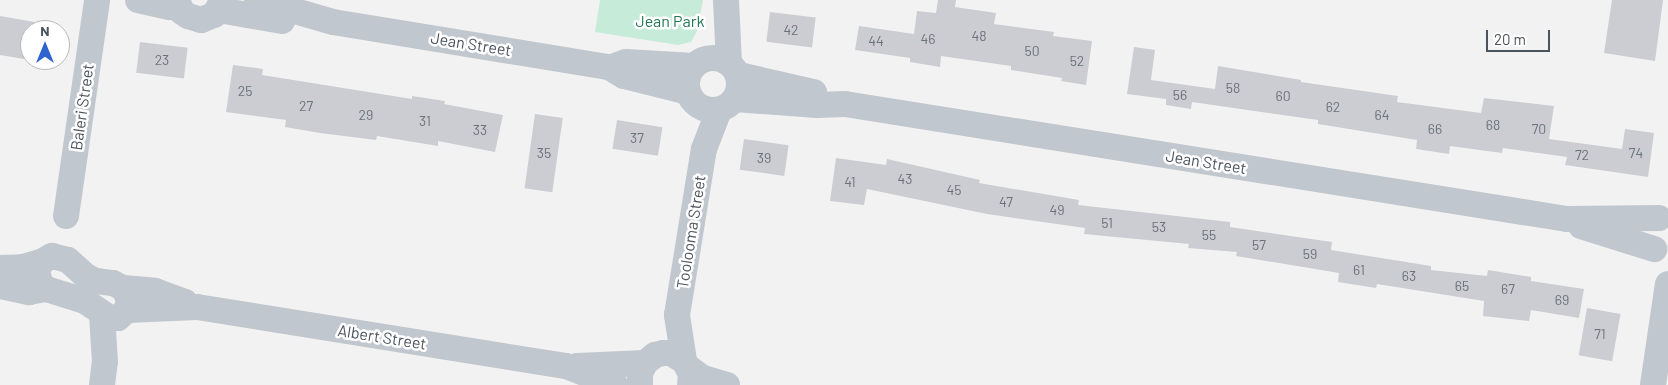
<!DOCTYPE html>
<html>
<head>
<meta charset="utf-8">
<style>
	body { margin:0 }
	#map { position:relative; width:1668px; height:385px; overflow:hidden; background:#f3f2f2; font-family:Barlow,sans-serif }
	div>[style] { position:absolute }
	.green>* { inset:0; background:#c6ebd9 }
	.building>* { inset:0; background:#cccdd3; transform-origin:0 0 }
	.minor>* { height:26px; margin:-13px; padding:0 13px; transform-origin:13px; border-radius:13px; background:#c1c7ce }
	.minor>.ring { margin:-13px; padding:0; box-sizing:content-box; background:none; border:26px solid #c1c7ce; border-radius:50% }
	span { translate:-50% -50%; white-space:nowrap; text-align:center; line-height:1.15; -webkit-text-stroke:5px #fff; paint-order:stroke }
	.number-label { font-size:14px; color:#6b727a }
	.number-label span { -webkit-text-stroke-width:0 }
	.park-label { font-size:16px; color:#237757 }
	.street-label { font-size:16px; color:#4b535d }
	.north { position:absolute; left:20px; top:20px; width:50px; height:50px; box-sizing:border-box; background:#fff; border:1px solid #b7babe; border-radius:50%; rotate:0deg; font-size:14px; font-weight:700; line-height:20px; text-align:center; color:#4b535d }
	.north::after { content:''; display:block; margin:auto; width:18px; height:22px; background:#2f63d1; clip-path:polygon(50% 0,100% 100%,50% 72%,0 100%) }
	.scale { position:absolute; left:1486px; top:30px; width:64px; height:22px; box-sizing:border-box; border:2px solid #4b535d; border-top:0; padding-left:6px; font-size:15px; line-height:18px; white-space:nowrap; color:#4b535d; -webkit-text-stroke:4px #fff; paint-order:stroke }
</style>
</head>
<body>
<div id="map">
	<div class="green">
		<div style="clip-path:polygon(600px 0,703px 0,697px 31px,691px 42px,678px 45px,595px 32px)"></div>
	</div>
	<div class="building">
		<div style="clip-path:polygon(938px 0,956px 0,955px 7px,996px 13px,994px 24px,1054px 32px,1053px 36px,1092px 41px,1086px 85px,1061px 81px,1062px 78px,1011px 70px,1011px 66px,941px 56px,940px 67px,910px 62px,910px 58px,855px 50px,859px 26px,914px 34px,917px 11px,936px 13px)"></div>
		<div style="clip-path:polygon(1612px 0,1663px 0,1655px 61px,1604px 53px)"></div>
		<div style="left:770px;top:12px;width:46px;height:30px;rotate:7deg"></div>
		<div style="clip-path:polygon(0 16px,46px 24px,45px 30px,30px 30px,30px 60px,0 55px)"></div>
		<div style="left:140px;top:42px;width:48px;height:31px;rotate:7deg"></div>
		<div style="clip-path:polygon(1134px 47px,1155px 50px,1151px 80px,1215px 89px,1218px 66px,1301px 80px,1301px 82px,1398px 96px,1397px 102px,1481px 113px,1484px 98px,1554px 106px,1549px 139px,1622px 149px,1625px 129px,1654px 133px,1648px 177px,1565px 165px,1567px 157px,1503px 148px,1502px 153px,1450px 146px,1449px 154px,1416px 149px,1417px 140px,1318px 124px,1318px 120px,1192px 102px,1191px 109px,1166px 105px,1166px 99px,1127px 94px)"></div>
		<div style="clip-path:polygon(233px 65px,263px 69px,262px 75px,412px 99px,412px 96px,445px 101px,444px 104px,503px 115px,495px 152px,438px 141px,438px 146px,377px 136px,376px 140px,320px 133px,285px 127px,286px 120px,226px 112px)"></div>
		<div style="left:535px;top:114px;width:28px;height:75px;rotate:8deg"></div>
		<div style="left:617px;top:120px;width:46px;height:29px;rotate:9deg"></div>
		<div style="left:744px;top:139px;width:45px;height:31px;rotate:8deg"></div>
		<div style="clip-path:polygon(836px 158px,886px 165px,887px 159px,980px 180px,979px 183px,1079px 200px,1078px 205px,1230px 222px,1230px 227px,1332px 242px,1331px 250px,1431px 266px,1431px 270px,1487px 276px,1488px 270px,1531px 277px,1531px 281px,1584px 289px,1579px 318px,1531px 310px,1529px 321px,1483px 316px,1484px 301px,1377px 284px,1376px 288px,1338px 282px,1339px 273px,1236px 256px,1237px 252px,1188px 248px,1189px 244px,1084px 234px,1085px 228px,987px 214px,867px 189px,864px 205px,830px 201px)"></div>
		<div style="left:1587px;top:308px;width:34px;height:48px;rotate:10deg"></div>
	</div>
	<div class="minor">
		<div style="left:138px;top:0;width:32px;rotate:13deg"></div>
		<div style="left:169px;top:7px;width:9px;rotate:-6deg"></div>
		<div style="left:177px;top:0;width:13px;rotate:67deg"></div>
		<div style="left:182px;top:12px;width:7px;rotate:34deg"></div>
		<div style="left:188px;top:16px;width:14px;rotate:17deg"></div>
		<div style="left:201px;top:20px;width:14px;rotate:-21deg"></div>
		<div style="left:214px;top:15px;width:17px;rotate:-59deg"></div>
		<div style="left:257px;top:0;width:79px;rotate:16.1deg"></div>
		<div style="left:333px;top:22px;width:280px;rotate:9.3deg"></div>
		<div style="left:609px;top:67px;width:17px;rotate:31deg"></div>
		<div style="left:624px;top:76px;width:66px;rotate:14deg"></div>
		<div style="left:726px;top:0;width:63px;rotate:87.3deg"></div>
		<div style="left:219px;top:10px;width:64px;rotate:9.9deg"></div>
		<div class="ring" style="left:687px;top:58px;width:26px;height:26px"></div>
		<div style="left:617px;top:65px;width:9px;rotate:-18deg"></div>
		<div style="left:626px;top:62px;width:68px;rotate:3.4deg"></div>
		<div style="left:739px;top:75px;width:77px;rotate:12.8deg"></div>
		<div style="left:735px;top:99px;width:82px;rotate:4.2deg"></div>
		<div style="left:817px;top:105px;width:28px;rotate:-2deg"></div>
		<div style="left:845px;top:104px;width:731px;rotate:9.05deg"></div>
		<div style="left:1567px;top:219px;width:92px;rotate:-0.6deg"></div>
		<div style="left:66px;top:216px;width:218px;rotate:-81.8deg"></div>
		<div style="left:1581px;top:226px;width:77px;rotate:17.5deg"></div>
		<div style="left:52px;top:256px;width:16px;rotate:14deg"></div>
		<div style="left:68px;top:260px;width:25px;rotate:42deg"></div>
		<div style="left:87px;top:277px;width:10px;rotate:24deg"></div>
		<div style="left:96px;top:281px;width:17px;rotate:7deg"></div>
		<div style="left:113px;top:283px;width:11px;rotate:27deg"></div>
		<div style="left:123px;top:288px;width:12px;rotate:59deg"></div>
		<div style="left:129px;top:298px;width:12px;rotate:99deg"></div>
		<div style="left:127px;top:310px;width:12px;rotate:138deg"></div>
		<div style="left:118px;top:318px;width:8px;rotate:180deg"></div>
		<div style="left:110px;top:318px;width:30px;rotate:-146deg"></div>
		<div style="left:85px;top:301px;width:41px;rotate:-162.9deg"></div>
		<div style="left:46px;top:289px;width:8px;rotate:-135deg"></div>
		<div style="left:40px;top:283px;width:12px;rotate:-104deg"></div>
		<div style="left:37px;top:271px;width:10px;rotate:-66deg"></div>
		<div style="left:41px;top:262px;width:13px;rotate:-29deg"></div>
		<div style="left:0;top:268px;width:23px;rotate:-2deg"></div>
		<div style="left:23px;top:267px;width:19px;rotate:-16deg"></div>
		<div style="left:0;top:286px;width:30px;rotate:12deg"></div>
		<div style="left:29px;top:292px;width:17px;rotate:-10deg"></div>
		<div style="left:123px;top:288px;width:32px;rotate:5deg"></div>
		<div style="left:155px;top:291px;width:32px;rotate:20deg"></div>
		<div style="left:127px;top:310px;width:70px;rotate:-2.5deg"></div>
		<div style="left:197px;top:307px;width:374px;rotate:9.1deg"></div>
		<div style="left:566px;top:366px;width:53px;rotate:21.2deg"></div>
		<div style="left:684px;top:361px;width:47px;rotate:-98.7deg"></div>
		<div style="left:677px;top:315px;width:168px;rotate:-80.8deg"></div>
		<div style="left:704px;top:149px;width:42px;rotate:-69deg"></div>
		<div style="left:577px;top:366px;width:68px;rotate:-2.5deg"></div>
		<div style="left:689px;top:368px;width:17px;rotate:36deg"></div>
		<div style="left:703px;top:378px;width:25px;rotate:16deg"></div>
		<div style="left:102px;top:385px;width:23px;rotate:-83deg"></div>
		<div style="left:105px;top:362px;width:48px;rotate:-93.6deg"></div>
		<div style="left:640px;top:385px;width:12px;rotate:-90deg"></div>
		<div style="left:640px;top:373px;width:11px;rotate:-63deg"></div>
		<div style="left:645px;top:363px;width:13px;rotate:-39deg"></div>
		<div style="left:655px;top:355px;width:8px;rotate:-14deg"></div>
		<div style="left:663px;top:353px;width:8px"></div>
		<div style="left:671px;top:353px;width:15px;rotate:32deg"></div>
		<div style="left:684px;top:361px;width:15px;rotate:62deg"></div>
		<div style="left:691px;top:374px;width:11px;rotate:95deg"></div>
		<div style="left:1653px;top:385px;width:102px;rotate:-81.6deg"></div>
	</div>
	<div class="number-label">
		<span style="left:791px;top:30px">42</span>
		<span style="left:979px;top:36px">48</span>
		<span style="left:928px;top:39px">46</span>
		<span style="left:876px;top:41px">44</span>
		<span style="left:1032px;top:51px">50</span>
		<span style="left:162px;top:60px">23</span>
		<span style="left:1077px;top:61px">52</span>
		<span style="left:1233px;top:88px">58</span>
		<span style="left:245px;top:91px">25</span>
		<span style="left:1180px;top:95px">56</span>
		<span style="left:1283px;top:96px">60</span>
		<span style="left:306px;top:106px">27</span>
		<span style="left:1333px;top:107px">62</span>
		<span style="left:366px;top:115px">29</span>
		<span style="left:1382px;top:115px">64</span>
		<span style="left:425px;top:121px">31</span>
		<span style="left:1493px;top:125px">68</span>
		<span style="left:1435px;top:129px">66</span>
		<span style="left:1539px;top:129px">70</span>
		<span style="left:480px;top:130px">33</span>
		<span style="left:637px;top:138px">37</span>
		<span style="left:544px;top:153px">35</span>
		<span style="left:1636px;top:153px">74</span>
		<span style="left:1582px;top:155px">72</span>
		<span style="left:764px;top:158px">39</span>
		<span style="left:905px;top:179px">43</span>
		<span style="left:850px;top:182px">41</span>
		<span style="left:954px;top:190px">45</span>
		<span style="left:1006px;top:202px">47</span>
		<span style="left:1057px;top:210px">49</span>
		<span style="left:1107px;top:223px">51</span>
		<span style="left:1159px;top:227px">53</span>
		<span style="left:1209px;top:235px">55</span>
		<span style="left:1259px;top:245px">57</span>
		<span style="left:1310px;top:254px">59</span>
		<span style="left:1359px;top:270px">61</span>
		<span style="left:1409px;top:276px">63</span>
		<span style="left:1462px;top:286px">65</span>
		<span style="left:1508px;top:289px">67</span>
		<span style="left:1562px;top:300px">69</span>
		<span style="left:1600px;top:334px">71</span>
	</div>
	<div class="park-label">
		<span style="left:670px;top:21px">Jean Park</span>
	</div>
	<div class="street-label">
		<span style="left:471px;top:44px;rotate:9deg">Jean Street</span>
		<span style="left:82px;top:107px;rotate:-82deg">Baleri Street</span>
		<span style="left:1206px;top:162px;rotate:9deg">Jean Street</span>
		<span style="left:691px;top:232px;rotate:-81deg">Toolooma Street</span>
		<span style="left:382px;top:337px;rotate:9deg">Albert Street</span>
	</div>
	<div class="north">N</div>
	<div class="scale">20 m</div>
</div>
</body>
</html>
